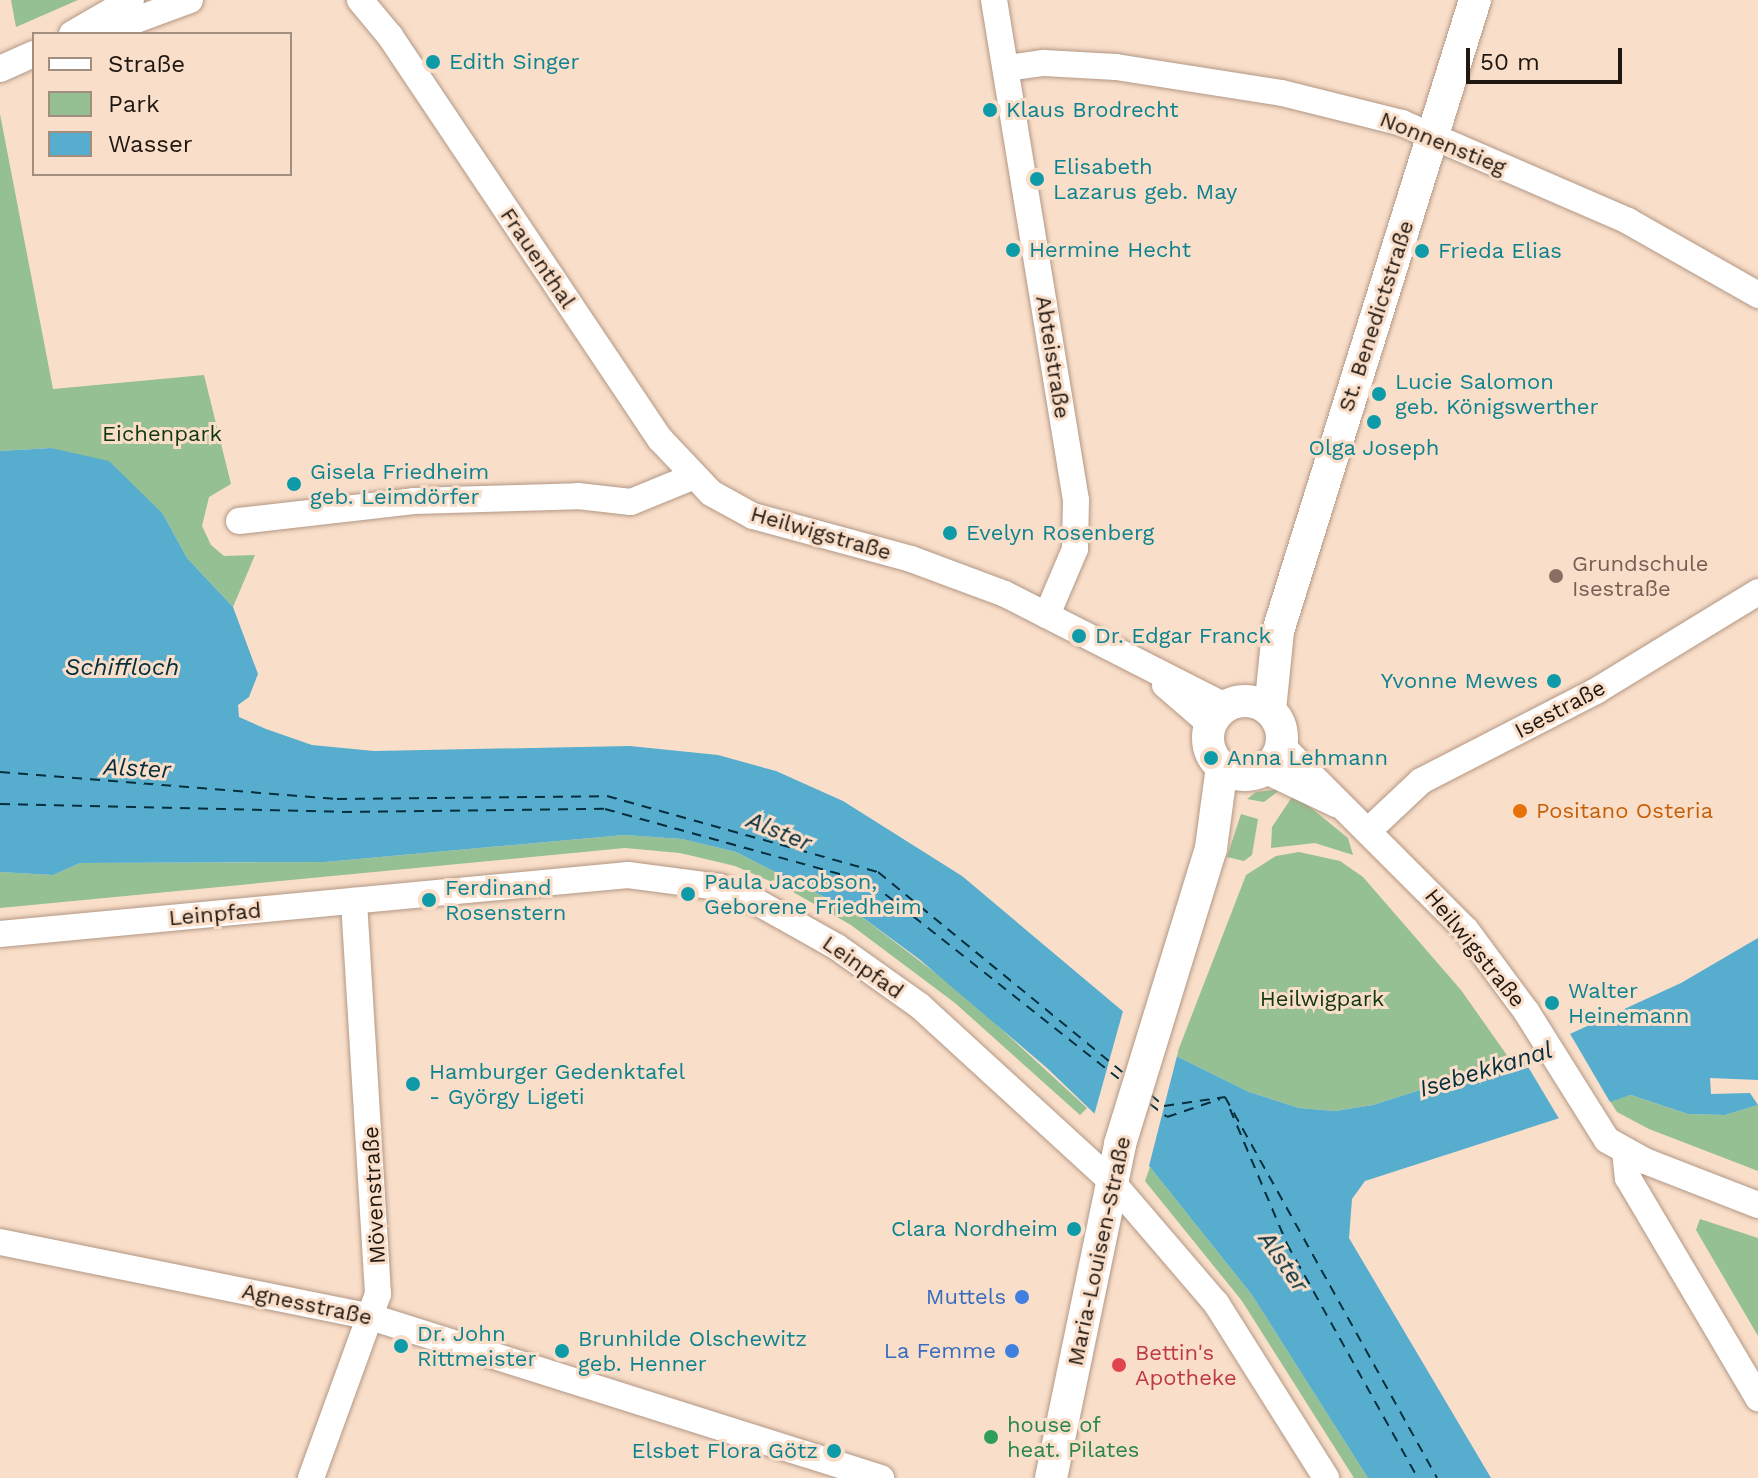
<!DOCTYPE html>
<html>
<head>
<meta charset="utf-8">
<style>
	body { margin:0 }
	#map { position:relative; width:1758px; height:1478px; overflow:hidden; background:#f9dec9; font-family:"Work Sans",sans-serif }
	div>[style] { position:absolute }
	.green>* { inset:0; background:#95c094 }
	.water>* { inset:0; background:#56adce }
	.pier>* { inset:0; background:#f9dec9 }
	.ferry>* { height:2px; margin-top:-1px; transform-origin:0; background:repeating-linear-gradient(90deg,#062f3e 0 10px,transparent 0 18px) }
	.roads { filter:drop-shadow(0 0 2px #b29885) drop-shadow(0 0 2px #b29885) }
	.minor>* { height:26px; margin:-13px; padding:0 13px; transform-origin:13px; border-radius:13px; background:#fff }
	.major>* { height:32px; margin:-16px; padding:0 16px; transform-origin:16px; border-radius:16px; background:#fff }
	.major>.ring { margin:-16px; padding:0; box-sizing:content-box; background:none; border:32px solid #fff; border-radius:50% }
	.dots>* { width:22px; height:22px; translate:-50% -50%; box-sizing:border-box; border:4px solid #f9dec9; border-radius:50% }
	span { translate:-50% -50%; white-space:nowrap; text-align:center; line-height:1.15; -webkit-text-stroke:6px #f9dec9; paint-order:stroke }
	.culture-label { font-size:22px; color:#0d838f }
	.left { translate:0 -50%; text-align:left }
	.right { translate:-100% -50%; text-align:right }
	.street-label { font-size:22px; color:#201710 }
	.park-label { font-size:22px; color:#103612 }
	.education-label { font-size:22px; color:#785e54 }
	.food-label { font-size:22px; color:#c56008 }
	.shop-label { font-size:22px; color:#366cbe }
	.health-label { font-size:22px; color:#be3a42 }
	.leisure-label { font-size:22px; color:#27864d }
	.water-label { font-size:24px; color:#062f3e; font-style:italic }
	.legend { position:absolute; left:32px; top:32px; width:260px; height:144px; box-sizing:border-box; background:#f9dec9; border:2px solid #a28e7f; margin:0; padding:10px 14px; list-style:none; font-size:24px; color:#201710 }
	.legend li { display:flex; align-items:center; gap:16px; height:40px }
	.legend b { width:40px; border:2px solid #a28e7f }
	.scale { position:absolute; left:1466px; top:48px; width:156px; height:36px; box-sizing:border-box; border:4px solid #201710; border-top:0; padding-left:10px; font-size:24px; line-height:28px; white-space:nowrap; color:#201710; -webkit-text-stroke:6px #f9dec9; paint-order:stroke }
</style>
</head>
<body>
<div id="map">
	<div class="green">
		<div style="clip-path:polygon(11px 0,78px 0,16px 27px)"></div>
		<div style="clip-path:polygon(0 114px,53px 389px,204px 375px,231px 484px,209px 497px,202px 526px,211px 545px,224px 556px,255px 555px,233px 607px,187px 558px,163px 514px,51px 448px,0 451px)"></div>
		<div style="clip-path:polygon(1281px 789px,1264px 802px,1247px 799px,1256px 792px)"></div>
		<div style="clip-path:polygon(1294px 794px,1348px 838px,1353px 855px,1315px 843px,1271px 848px,1272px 827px)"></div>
		<div style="clip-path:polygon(1241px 814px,1258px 819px,1252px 855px,1244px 861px,1227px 857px)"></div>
		<div style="clip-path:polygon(624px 835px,682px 839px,736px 852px,858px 914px,963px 994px,1087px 1108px,1080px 1115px,955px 1003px,851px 925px,786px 888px,735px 866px,680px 853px,625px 848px,0 908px,0 872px,53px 875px,80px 863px,325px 862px)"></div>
		<div style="clip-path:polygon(1299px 852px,1340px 861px,1363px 877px,1461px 990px,1511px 1061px,1373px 1105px,1335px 1111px,1299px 1108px,1249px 1092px,1176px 1056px,1246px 875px,1276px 856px)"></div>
		<div style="clip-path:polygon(1631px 1095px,1688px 1114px,1725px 1115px,1758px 1105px,1758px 1171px,1649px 1129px,1617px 1112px,1610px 1101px)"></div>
		<div style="clip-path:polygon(1150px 1167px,1252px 1295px,1368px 1478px,1354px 1478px,1242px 1301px,1145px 1181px)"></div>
		<div style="clip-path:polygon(1700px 1219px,1758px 1238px,1758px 1336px,1696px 1230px)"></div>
	</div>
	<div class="water">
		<div style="clip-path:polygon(51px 448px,109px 461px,163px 514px,187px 558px,233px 607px,258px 674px,249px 697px,238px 705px,239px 717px,266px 729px,312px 745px,374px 751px,630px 746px,718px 755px,776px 771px,843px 801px,962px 876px,1176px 1056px,1249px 1092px,1299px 1108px,1335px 1111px,1373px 1105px,1511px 1061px,1681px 983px,1758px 938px,1758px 1105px,1725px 1115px,1688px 1114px,1631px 1095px,1365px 1181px,1352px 1199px,1349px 1238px,1491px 1478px,1368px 1478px,1252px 1295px,1150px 1167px,1047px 1068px,919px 959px,858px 914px,736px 852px,682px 839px,624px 835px,325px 862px,80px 863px,53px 875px,0 872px,0 451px)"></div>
	</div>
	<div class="pier">
		<div style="clip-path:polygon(1123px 1011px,1178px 1052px,1148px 1170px,1093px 1119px)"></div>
		<div style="clip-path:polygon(1569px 1032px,1610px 1102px,1561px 1122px,1521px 1055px)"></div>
		<div style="clip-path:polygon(1710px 1078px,1758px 1080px,1758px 1105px,1750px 1093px,1711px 1094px)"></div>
	</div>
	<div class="ferry">
		<div style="left:0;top:772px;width:338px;rotate:4.6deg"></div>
		<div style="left:337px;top:799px;width:270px;rotate:-0.6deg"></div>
		<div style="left:607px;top:796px;width:281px;rotate:15.7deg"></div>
		<div style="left:878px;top:872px;width:318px;rotate:39.3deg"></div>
		<div style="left:0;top:804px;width:342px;rotate:1.3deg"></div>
		<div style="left:342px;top:812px;width:263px;rotate:-0.7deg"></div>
		<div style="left:605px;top:809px;width:276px;rotate:15.5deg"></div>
		<div style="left:871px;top:883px;width:321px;rotate:38.3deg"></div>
		<div style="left:1151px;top:1095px;width:17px;rotate:40deg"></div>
		<div style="left:1164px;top:1106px;width:62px;rotate:-8.4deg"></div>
		<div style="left:1225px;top:1097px;width:436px;rotate:60.9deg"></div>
		<div style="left:1150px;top:1104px;width:21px;rotate:37deg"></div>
		<div style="left:1167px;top:1117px;width:56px;rotate:-18.8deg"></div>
		<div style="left:1230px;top:1109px;width:147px;rotate:67.1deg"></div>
		<div style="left:1287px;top:1244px;width:268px;rotate:60.8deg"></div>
	</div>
	<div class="roads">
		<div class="minor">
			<div style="left:360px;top:0;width:47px;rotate:50.2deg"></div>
			<div style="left:390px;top:36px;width:485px;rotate:56.2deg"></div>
			<div style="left:660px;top:439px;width:74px;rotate:46.6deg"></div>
			<div style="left:711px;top:493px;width:48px;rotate:28.7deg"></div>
			<div style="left:753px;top:516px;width:164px;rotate:15.2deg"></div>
			<div style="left:911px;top:559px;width:100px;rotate:20.4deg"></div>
			<div style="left:1005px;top:594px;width:247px;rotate:27deg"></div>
			<div style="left:994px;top:0;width:507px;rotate:80.69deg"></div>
			<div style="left:1076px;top:500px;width:49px;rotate:91.2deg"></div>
			<div style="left:1075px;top:549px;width:72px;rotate:113deg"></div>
			<div style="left:72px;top:34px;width:68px;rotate:-30deg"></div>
			<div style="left:98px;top:34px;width:98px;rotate:-20.3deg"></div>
			<div style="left:1007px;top:68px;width:37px;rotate:-8deg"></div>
			<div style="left:1044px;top:63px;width:72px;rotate:3.2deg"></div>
			<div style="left:1116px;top:67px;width:168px;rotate:8.9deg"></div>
			<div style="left:1282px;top:93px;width:124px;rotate:14deg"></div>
			<div style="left:1402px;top:123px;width:246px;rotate:23.4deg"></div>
			<div style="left:1628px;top:221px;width:150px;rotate:29.6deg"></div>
			<div style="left:0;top:69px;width:37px;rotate:-24deg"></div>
			<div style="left:239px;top:521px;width:176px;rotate:-6.5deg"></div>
			<div style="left:414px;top:501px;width:164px;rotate:-1.7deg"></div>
			<div style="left:578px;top:496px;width:53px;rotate:6.5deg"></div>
			<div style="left:631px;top:502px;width:66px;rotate:-22.3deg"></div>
			<div style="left:1165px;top:685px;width:60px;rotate:40.9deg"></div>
			<div style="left:1282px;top:746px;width:260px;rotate:45deg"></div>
			<div style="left:1466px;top:930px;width:101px;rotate:53.5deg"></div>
			<div style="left:1526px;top:1011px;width:152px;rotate:57.9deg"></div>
			<div style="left:1607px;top:1140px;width:43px;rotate:28.9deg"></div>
			<div style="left:1645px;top:1161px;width:121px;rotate:21.3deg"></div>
			<div style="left:1264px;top:770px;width:80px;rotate:25.3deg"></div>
			<div style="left:1368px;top:831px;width:73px;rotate:-43.3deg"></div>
			<div style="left:1421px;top:781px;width:197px;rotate:-27.2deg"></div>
			<div style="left:1596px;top:691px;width:190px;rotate:-31.4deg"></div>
			<div style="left:0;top:934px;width:631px;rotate:-5.37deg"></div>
			<div style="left:628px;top:875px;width:92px;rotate:7.5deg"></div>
			<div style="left:719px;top:887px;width:39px;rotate:21deg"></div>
			<div style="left:755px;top:901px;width:94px;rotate:29.3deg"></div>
			<div style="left:837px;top:947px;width:102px;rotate:35.4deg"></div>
			<div style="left:920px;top:1006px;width:262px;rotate:42.5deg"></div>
			<div style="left:1113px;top:1183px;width:158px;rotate:49.4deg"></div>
			<div style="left:1216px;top:1303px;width:207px;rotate:57.8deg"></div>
			<div style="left:1625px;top:1151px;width:27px;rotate:84deg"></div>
			<div style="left:1628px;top:1178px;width:256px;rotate:59.4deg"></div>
			<div style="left:0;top:1242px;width:379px;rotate:11.4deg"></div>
			<div style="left:371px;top:1317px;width:535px;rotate:17.52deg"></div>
			<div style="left:311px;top:1478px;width:196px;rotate:-70deg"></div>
			<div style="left:378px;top:1294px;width:394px;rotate:-93.5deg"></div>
		</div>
		<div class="major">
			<div class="ring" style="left:1208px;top:701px;width:42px;height:42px"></div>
			<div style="left:1270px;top:710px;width:79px;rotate:-84.2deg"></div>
			<div style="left:1278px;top:631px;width:661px;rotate:-72.66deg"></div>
			<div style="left:1051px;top:1478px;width:341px;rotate:-78.3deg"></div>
			<div style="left:1120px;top:1144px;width:310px;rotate:-72.9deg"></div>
			<div style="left:1211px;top:848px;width:82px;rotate:-82.3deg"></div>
		</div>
	</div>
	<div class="dots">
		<div style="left:433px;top:62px;background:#0f9aa8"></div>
		<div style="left:990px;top:110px;background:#0f9aa8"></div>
		<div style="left:1037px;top:179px;background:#0f9aa8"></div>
		<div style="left:1013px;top:250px;background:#0f9aa8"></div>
		<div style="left:1422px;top:251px;background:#0f9aa8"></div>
		<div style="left:1379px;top:394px;background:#0f9aa8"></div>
		<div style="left:1374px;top:422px;background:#0f9aa8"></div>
		<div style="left:294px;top:484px;background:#0f9aa8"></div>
		<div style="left:950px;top:533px;background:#0f9aa8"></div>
		<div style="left:1556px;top:576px;background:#8d6e63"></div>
		<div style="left:1079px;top:636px;background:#0f9aa8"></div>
		<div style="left:1554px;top:681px;background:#0f9aa8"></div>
		<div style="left:1211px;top:758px;background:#0f9aa8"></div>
		<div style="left:1520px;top:811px;background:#e8710a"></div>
		<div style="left:688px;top:894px;background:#0f9aa8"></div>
		<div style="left:429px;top:900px;background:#0f9aa8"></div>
		<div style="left:1552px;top:1003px;background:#0f9aa8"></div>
		<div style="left:413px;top:1084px;background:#0f9aa8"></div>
		<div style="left:1074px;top:1229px;background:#0f9aa8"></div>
		<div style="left:1022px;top:1297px;background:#3f7fe0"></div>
		<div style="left:401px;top:1346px;background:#0f9aa8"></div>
		<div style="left:562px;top:1351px;background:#0f9aa8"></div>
		<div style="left:1012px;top:1351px;background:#3f7fe0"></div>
		<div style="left:1119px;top:1365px;background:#e0444e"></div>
		<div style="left:991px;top:1437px;background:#2e9e5b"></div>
		<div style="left:834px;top:1451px;background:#0f9aa8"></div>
	</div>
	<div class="culture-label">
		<span class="left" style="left:449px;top:62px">Edith Singer</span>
		<span class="left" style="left:1006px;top:110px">Klaus Brodrecht</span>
		<span class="left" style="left:1053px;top:179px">Elisabeth<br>Lazarus geb. May</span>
		<span class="left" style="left:1029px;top:250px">Hermine Hecht</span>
		<span class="left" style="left:1438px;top:251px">Frieda Elias</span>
		<span class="left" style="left:1395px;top:394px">Lucie Salomon<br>geb. Königswerther</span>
		<span style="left:1374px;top:448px">Olga Joseph</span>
		<span class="left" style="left:310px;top:484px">Gisela Friedheim<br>geb. Leimdörfer</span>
		<span class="left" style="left:966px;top:533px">Evelyn Rosenberg</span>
		<span class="left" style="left:1095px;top:636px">Dr. Edgar Franck</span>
		<span class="right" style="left:1538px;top:681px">Yvonne Mewes</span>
		<span class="left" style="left:1227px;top:758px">Anna Lehmann</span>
		<span class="left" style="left:704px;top:894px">Paula Jacobson,<br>Geborene Friedheim</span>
		<span class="left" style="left:445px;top:900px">Ferdinand<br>Rosenstern</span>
		<span class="left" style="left:1568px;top:1003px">Walter<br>Heinemann</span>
		<span class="left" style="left:429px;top:1084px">Hamburger Gedenktafel<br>- György Ligeti</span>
		<span class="right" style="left:1058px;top:1229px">Clara Nordheim</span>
		<span class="left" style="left:417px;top:1346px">Dr. John<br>Rittmeister</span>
		<span class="left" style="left:578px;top:1351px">Brunhilde Olschewitz<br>geb. Henner</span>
		<span class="right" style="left:818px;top:1451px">Elsbet Flora Götz</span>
	</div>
	<div class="street-label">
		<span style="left:1443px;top:143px;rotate:22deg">Nonnenstieg</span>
		<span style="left:538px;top:258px;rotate:56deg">Frauenthal</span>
		<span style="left:1376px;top:316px;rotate:-72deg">St. Benedictstraße</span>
		<span style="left:1053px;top:357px;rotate:81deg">Abteistraße</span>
		<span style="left:821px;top:533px;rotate:16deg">Heilwigstraße</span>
		<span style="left:1560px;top:709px;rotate:-28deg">Isestraße</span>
		<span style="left:215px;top:914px;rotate:-5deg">Leinpfad</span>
		<span style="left:1475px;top:948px;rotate:51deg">Heilwigstraße</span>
		<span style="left:863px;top:967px;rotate:35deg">Leinpfad</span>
		<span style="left:374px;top:1195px;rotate:-93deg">Mövenstraße</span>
		<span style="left:1099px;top:1251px;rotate:-78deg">Maria-Louisen-Straße</span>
		<span style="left:307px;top:1304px;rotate:12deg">Agnesstraße</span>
	</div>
	<div class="park-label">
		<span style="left:162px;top:434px">Eichenpark</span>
		<span style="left:1322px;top:999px">Heilwigpark</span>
	</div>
	<div class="education-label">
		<span class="left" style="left:1572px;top:576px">Grundschule<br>Isestraße</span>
	</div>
	<div class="food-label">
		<span class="left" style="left:1536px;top:811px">Positano Osteria</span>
	</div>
	<div class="shop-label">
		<span class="right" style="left:1006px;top:1297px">Muttels</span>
		<span class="right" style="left:996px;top:1351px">La Femme</span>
	</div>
	<div class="health-label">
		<span class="left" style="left:1135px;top:1365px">Bettin's<br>Apotheke</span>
	</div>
	<div class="leisure-label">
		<span class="left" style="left:1007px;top:1437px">house of<br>heat. Pilates</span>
	</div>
	<div class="water-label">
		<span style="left:122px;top:668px">Schiffloch</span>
		<span style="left:137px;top:769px;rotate:3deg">Alster</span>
		<span style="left:779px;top:832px;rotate:22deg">Alster</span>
		<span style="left:1486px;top:1070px;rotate:-17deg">Isebekkanal</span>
		<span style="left:1283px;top:1262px;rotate:55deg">Alster</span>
	</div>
	<ul class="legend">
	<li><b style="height:10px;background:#fff"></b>Straße</li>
	<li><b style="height:22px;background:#95c094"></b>Park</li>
	<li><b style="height:22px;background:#56adce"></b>Wasser</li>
	</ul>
	<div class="scale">50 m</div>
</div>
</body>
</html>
